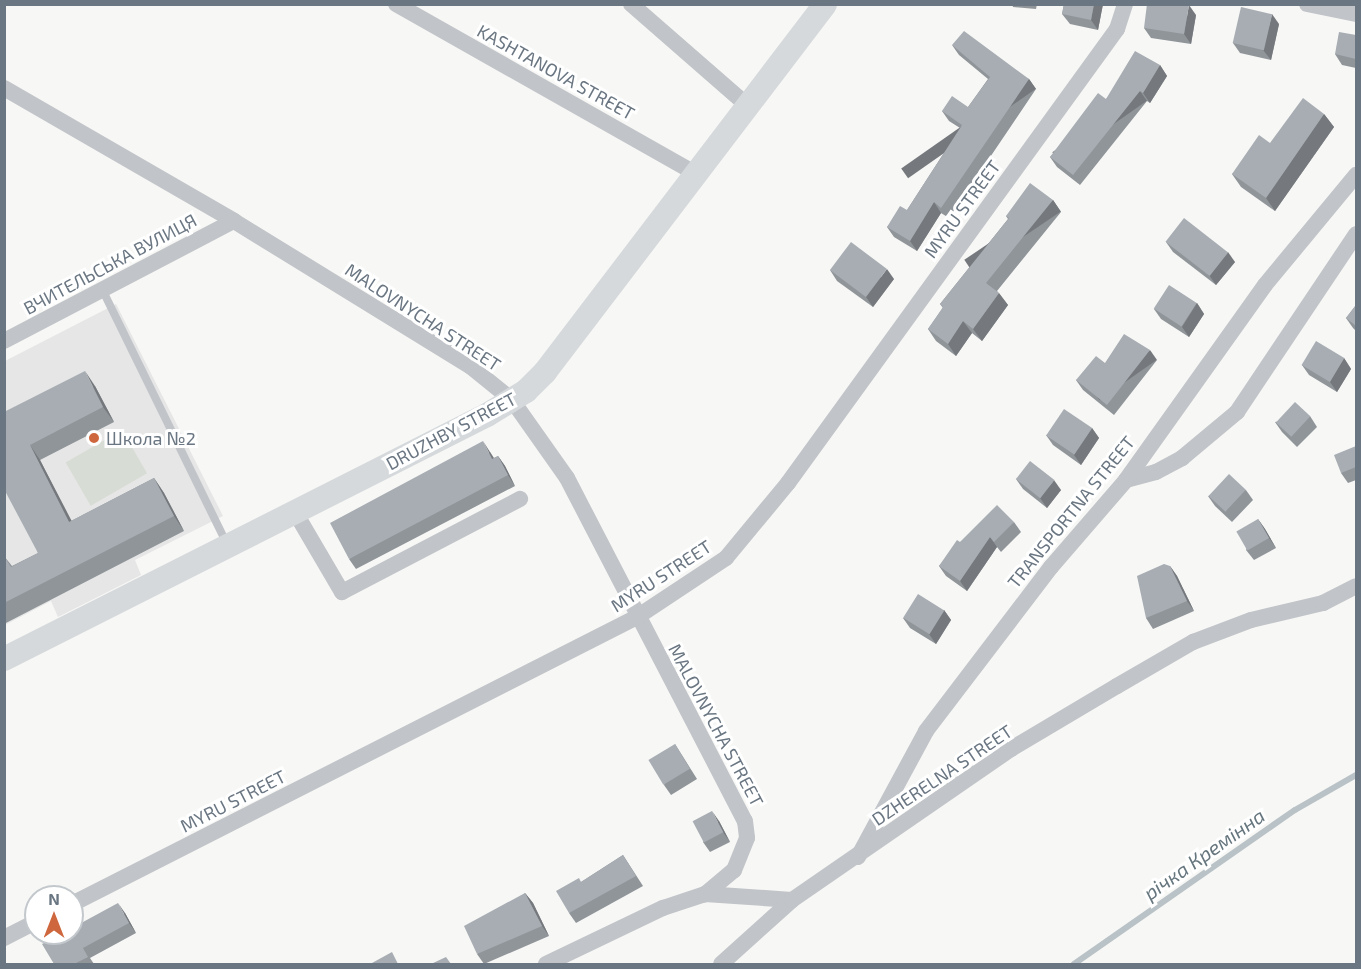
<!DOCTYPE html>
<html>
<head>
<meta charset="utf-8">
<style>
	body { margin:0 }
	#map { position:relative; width:1361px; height:969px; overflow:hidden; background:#f7f7f5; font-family:"Exo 2",sans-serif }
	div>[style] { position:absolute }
	.built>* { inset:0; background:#e5e6e5 }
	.green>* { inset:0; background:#d7dcd4; transform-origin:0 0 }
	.stream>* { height:6px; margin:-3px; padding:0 3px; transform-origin:3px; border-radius:3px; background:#b9c2c6 }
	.lane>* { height:8px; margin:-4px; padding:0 4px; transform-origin:4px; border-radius:4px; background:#c1c4c8 }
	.street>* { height:16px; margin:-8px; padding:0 8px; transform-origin:8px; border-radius:8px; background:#c1c4c8 }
	.secondary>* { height:24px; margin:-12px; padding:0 12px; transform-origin:12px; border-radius:12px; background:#d5d9dc }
	.wall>* { inset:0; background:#90959a }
	.shaded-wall>* { inset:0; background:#75797d; transform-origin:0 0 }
	.building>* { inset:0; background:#a7adb3; transform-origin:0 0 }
	.dots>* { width:16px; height:16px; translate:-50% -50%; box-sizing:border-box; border:3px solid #fff; border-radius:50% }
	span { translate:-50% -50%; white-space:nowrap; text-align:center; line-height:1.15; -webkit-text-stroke:6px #fff; paint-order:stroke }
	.street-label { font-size:18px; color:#6a7682 }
	.poi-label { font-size:18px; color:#6a7682 }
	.left { translate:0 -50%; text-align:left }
	.water-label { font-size:20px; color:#66767e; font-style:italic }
	.frame { position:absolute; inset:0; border:6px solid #6a7682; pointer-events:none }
	.north { position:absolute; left:24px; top:885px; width:60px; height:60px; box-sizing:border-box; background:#fff; border:2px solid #c3c8cd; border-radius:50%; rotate:0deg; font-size:16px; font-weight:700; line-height:24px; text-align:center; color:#6a7682 }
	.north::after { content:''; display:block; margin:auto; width:21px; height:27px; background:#ce673e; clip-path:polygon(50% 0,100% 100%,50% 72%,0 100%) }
</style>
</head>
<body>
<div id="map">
	<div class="built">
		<div style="clip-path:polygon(116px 304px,223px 516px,135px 560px,141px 575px,58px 617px,51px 601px,5px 625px,5px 361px)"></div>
	</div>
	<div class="green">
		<div style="left:122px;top:430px;width:50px;height:65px;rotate:60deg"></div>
	</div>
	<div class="stream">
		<div style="left:1074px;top:964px;width:269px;rotate:-34.9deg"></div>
		<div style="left:1295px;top:810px;width:70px;rotate:-29.8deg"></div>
	</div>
	<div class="lane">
		<div style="left:103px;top:291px;width:282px;rotate:63.9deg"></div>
	</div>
	<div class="street">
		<div style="left:396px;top:4px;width:345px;rotate:29.5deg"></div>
		<div style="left:631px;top:4px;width:155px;rotate:41.1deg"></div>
		<div style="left:1307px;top:4px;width:50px;rotate:11.5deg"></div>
		<div style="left:4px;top:88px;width:266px;rotate:30deg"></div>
		<div style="left:234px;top:221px;width:277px;rotate:31.6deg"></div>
		<div style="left:470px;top:366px;width:54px;rotate:39deg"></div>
		<div style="left:512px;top:400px;width:95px;rotate:54.8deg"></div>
		<div style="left:567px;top:478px;width:386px;rotate:62.6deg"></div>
		<div style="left:745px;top:821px;width:17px;rotate:83deg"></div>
		<div style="left:747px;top:838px;width:35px;rotate:112deg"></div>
		<div style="left:734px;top:870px;width:38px;rotate:140deg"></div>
		<div style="left:4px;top:341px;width:259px;rotate:-27.6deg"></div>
		<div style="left:1126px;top:480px;width:31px;rotate:-15deg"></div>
		<div style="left:1156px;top:472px;width:30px;rotate:-28deg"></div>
		<div style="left:1182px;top:458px;width:72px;rotate:-39.9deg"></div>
		<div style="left:1237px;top:412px;width:214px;rotate:-56.2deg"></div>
		<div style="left:295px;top:512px;width:93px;rotate:59.6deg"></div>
		<div style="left:342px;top:592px;width:201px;rotate:-27.6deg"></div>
		<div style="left:858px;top:857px;width:143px;rotate:-61.6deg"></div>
		<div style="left:926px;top:731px;width:206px;rotate:-52.7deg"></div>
		<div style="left:1051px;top:567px;width:115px;rotate:-49.2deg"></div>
		<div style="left:1126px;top:480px;width:239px;rotate:-54.5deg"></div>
		<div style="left:1265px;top:285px;width:143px;rotate:-50.4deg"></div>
		<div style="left:72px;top:904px;width:634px;rotate:-26.93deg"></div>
		<div style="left:637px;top:617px;width:107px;rotate:-33.5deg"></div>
		<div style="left:726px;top:558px;width:97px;rotate:-50.4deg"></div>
		<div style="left:788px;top:483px;width:561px;rotate:-54.07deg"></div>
		<div style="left:1117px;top:29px;width:26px;rotate:-72deg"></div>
		<div style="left:4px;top:938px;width:36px;rotate:-27deg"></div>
		<div style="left:546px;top:964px;width:130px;rotate:-25.6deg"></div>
		<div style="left:663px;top:908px;width:44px;rotate:-18.4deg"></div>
		<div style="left:705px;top:894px;width:87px;rotate:3.9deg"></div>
		<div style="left:721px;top:964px;width:96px;rotate:-42deg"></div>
		<div style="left:792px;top:900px;width:266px;rotate:-34.6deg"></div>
		<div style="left:1011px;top:749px;width:123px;rotate:-30.7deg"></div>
		<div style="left:1117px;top:686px;width:88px;rotate:-30.1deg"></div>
		<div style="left:1193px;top:642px;width:62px;rotate:-20.8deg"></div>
		<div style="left:1251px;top:620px;width:74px;rotate:-13.3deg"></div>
		<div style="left:1323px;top:603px;width:37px;rotate:-27deg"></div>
	</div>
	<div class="secondary">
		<div style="left:4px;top:659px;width:541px;rotate:-26.8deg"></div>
		<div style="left:487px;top:415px;width:46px;rotate:-31.6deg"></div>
		<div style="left:526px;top:391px;width:27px;rotate:-45deg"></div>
		<div style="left:545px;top:372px;width:462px;rotate:-52.7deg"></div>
	</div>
	<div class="wall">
		<div style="clip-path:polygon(1012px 4px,1037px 4px,1036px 9px,1013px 7px)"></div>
		<div style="clip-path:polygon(1064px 4px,1103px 4px,1098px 30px,1070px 24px,1062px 14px)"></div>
		<div style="clip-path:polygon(1196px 15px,1191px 44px,1151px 38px,1144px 28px)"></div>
		<div style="clip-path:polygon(1279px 24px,1271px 60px,1240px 53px,1233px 43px)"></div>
		<div style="clip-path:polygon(1356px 35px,1356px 68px,1342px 65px,1335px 54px)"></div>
		<div style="clip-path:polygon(952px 45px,1029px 79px,1036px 89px,949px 218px,941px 213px,917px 251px,894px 237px,887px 227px,907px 210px,960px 128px,949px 121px,942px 111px,968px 107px,988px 79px,959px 55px)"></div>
		<div style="clip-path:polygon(1160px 65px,1167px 76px,1150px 103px,1147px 101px,1080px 185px,1057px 167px,1050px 157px,1106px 99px)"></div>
		<div style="clip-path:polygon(1324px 114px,1334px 127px,1275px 211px,1241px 187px,1232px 174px)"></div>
		<div style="clip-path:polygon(1053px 200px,1061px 212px,997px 291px,1008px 305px,982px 341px,972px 333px,956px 356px,936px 341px,928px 329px,943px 308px,940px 304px,1008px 219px,1006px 216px)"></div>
		<div style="clip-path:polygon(1166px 242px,1235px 262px,1216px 285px,1173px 252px)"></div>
		<div style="clip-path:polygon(830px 270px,894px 279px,873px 307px,837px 281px)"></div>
		<div style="clip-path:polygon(1197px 303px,1204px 314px,1189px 337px,1161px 319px,1154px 309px)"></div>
		<div style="clip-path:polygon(1356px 305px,1356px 331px,1353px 328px,1346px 318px)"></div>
		<div style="clip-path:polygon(1344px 358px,1351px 369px,1337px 392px,1309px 375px,1302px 365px)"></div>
		<div style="clip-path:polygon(1157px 360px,1114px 415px,1083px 390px,1076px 380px,1105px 363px)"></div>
		<div style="clip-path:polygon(95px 386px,114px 422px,40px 460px,71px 521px,154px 478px,164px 493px,184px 531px,4px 624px,4px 556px,12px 566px,38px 553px,4px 412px)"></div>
		<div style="clip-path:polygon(1310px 416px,1317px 427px,1297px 447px,1282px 432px,1275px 422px)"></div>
		<div style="clip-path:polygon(1092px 428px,1099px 438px,1081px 465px,1053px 445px,1046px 435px)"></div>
		<div style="clip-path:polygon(1356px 446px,1356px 480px,1348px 483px,1341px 473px)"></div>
		<div style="clip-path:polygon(490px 452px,494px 458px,498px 456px,505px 466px,515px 486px,356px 569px,349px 559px)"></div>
		<div style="clip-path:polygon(1016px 479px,1061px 490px,1047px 508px,1023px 489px)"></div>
		<div style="clip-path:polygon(1246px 490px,1253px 500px,1232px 522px,1215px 506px,1208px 496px)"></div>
		<div style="clip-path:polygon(1258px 519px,1265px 529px,1276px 548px,1254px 560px,1246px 550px)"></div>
		<div style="clip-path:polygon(1014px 522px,1021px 532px,1001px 552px,997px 547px,967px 591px,946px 576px,939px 566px,960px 542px)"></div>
		<div style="clip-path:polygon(1170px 566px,1177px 576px,1194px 611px,1153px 629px,1146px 618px)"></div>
		<div style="clip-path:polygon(944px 610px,951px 620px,936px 644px,910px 628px,903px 618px)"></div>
		<div style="clip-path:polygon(675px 744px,697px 779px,671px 795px,664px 785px)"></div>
		<div style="clip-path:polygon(719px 821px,730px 842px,710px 852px,703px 842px)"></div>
		<div style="clip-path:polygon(623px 855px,643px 886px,576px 923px,569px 913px,581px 882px)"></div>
		<div style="clip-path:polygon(525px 893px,533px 903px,549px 936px,484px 964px,477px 954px)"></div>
		<div style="clip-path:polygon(125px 913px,136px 933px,90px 958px,94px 964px,54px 964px)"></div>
	</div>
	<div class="shaded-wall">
		<div style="clip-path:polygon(1094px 4px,1103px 4px,1098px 30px,1091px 20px)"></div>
		<div style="clip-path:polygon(1189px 5px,1196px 15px,1191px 44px,1184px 34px)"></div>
		<div style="clip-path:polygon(1272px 14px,1279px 24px,1271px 60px,1263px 50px)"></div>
		<div style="clip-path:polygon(1160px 65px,1167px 76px,1150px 103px,1143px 93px)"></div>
		<div style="left:1029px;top:79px;width:12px;height:156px;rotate:55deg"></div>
		<div style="left:1140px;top:91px;width:12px;height:107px;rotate:55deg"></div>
		<div style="clip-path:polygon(1324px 114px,1334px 127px,1275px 211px,1266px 198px)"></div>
		<div style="left:1053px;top:200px;width:14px;height:107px;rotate:56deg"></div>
		<div style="clip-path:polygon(934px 202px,941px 213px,917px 251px,910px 241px)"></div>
		<div style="clip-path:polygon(1228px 252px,1235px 262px,1216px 285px,1209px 275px)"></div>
		<div style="clip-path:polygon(887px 269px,894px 279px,873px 307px,866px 297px)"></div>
		<div style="clip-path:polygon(999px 293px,1008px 305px,982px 341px,973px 329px)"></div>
		<div style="clip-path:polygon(1197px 303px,1204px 314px,1189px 337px,1182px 327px)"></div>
		<div style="clip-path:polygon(963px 321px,972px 333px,956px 356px,948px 344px)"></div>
		<div style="left:1150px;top:350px;width:12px;height:70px;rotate:55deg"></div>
		<div style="clip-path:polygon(1344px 358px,1351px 369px,1337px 392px,1330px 382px)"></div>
		<div style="clip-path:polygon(85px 371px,95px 386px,114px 422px,103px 407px)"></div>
		<div style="clip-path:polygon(1092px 428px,1099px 438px,1081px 465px,1074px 455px)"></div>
		<div style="clip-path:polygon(483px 441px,490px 452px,500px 469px,492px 459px)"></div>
		<div style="clip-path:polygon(30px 445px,40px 460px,80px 537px,69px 522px)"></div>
		<div style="clip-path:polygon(498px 456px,505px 466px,515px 486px,508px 475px)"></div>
		<div style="clip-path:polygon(154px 478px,164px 493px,184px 531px,174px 516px)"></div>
		<div style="clip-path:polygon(1054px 480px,1061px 490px,1047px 508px,1040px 498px)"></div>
		<div style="clip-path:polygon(1258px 519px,1265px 529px,1276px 548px,1269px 538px)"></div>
		<div style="clip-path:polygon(990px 537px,997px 547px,967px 591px,960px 581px)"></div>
		<div style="clip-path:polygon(1170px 566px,1177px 576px,1194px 611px,1187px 601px)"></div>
		<div style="clip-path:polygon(944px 610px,951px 620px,936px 644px,929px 634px)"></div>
		<div style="clip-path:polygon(712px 811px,719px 821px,730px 842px,723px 832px)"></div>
		<div style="clip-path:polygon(525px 893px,533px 903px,549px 936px,542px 926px)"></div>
		<div style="clip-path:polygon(118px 903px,125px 913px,136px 933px,129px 923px)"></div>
	</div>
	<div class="building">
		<div style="clip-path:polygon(1064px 4px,1094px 4px,1091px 20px,1062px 14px)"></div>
		<div style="clip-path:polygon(1147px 4px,1189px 5px,1184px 34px,1144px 28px)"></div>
		<div style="left:1241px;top:7px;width:32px;height:37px;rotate:13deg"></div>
		<div style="clip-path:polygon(964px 31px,1029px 79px,941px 208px,934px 202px,910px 241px,887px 227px,900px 206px,907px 210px,962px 125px,942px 111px,952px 96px,968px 107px,990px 77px,952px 45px)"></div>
		<div style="clip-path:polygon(1339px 32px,1356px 35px,1356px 59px,1335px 54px)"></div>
		<div style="clip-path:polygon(1135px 51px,1160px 65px,1143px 93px,1140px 91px,1073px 175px,1050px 157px,1098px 93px,1106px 99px)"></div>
		<div style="clip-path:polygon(1303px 98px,1324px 114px,1266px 198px,1232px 174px,1259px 135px,1270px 143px)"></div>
		<div style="clip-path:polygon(1030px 183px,1053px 200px,986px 283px,999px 293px,973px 329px,963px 321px,948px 344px,928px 329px,943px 307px,940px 304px,1009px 218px,1006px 216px)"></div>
		<div style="left:1184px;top:218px;width:56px;height:30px;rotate:38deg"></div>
		<div style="left:851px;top:242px;width:45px;height:35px;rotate:37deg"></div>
		<div style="left:1169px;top:285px;width:33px;height:28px;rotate:33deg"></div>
		<div style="clip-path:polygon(1356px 305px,1356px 326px,1346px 318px)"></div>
		<div style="clip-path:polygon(1124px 334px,1150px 350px,1107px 405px,1076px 380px,1096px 356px,1105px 363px)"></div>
		<div style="left:1316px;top:341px;width:33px;height:28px;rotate:31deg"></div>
		<div style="clip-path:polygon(85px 371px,103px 407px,30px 445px,69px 522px,154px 478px,174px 516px,4px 603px,4px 556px,11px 567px,38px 553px,4px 489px,4px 412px)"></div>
		<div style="left:1295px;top:402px;width:21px;height:28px;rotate:43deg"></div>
		<div style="left:1064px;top:409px;width:34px;height:32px;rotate:34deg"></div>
		<div style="clip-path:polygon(483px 441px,492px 459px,498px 456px,508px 475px,349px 559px,330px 523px)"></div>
		<div style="clip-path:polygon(1356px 446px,1356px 467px,1341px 473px,1334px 455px)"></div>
		<div style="left:1030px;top:461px;width:31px;height:23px;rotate:38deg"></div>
		<div style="left:1229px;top:474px;width:23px;height:30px;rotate:43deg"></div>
		<div style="clip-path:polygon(997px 505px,1014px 522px,994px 542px,990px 537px,960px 581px,939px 566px,957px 540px,960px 542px)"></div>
		<div style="left:1258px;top:519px;width:22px;height:25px;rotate:60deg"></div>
		<div style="clip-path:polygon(1164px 564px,1170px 566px,1187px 601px,1146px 618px,1137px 576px)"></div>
		<div style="left:918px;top:594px;width:31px;height:28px;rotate:32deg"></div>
		<div style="left:675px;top:744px;width:29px;height:31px;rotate:59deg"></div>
		<div style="left:712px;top:811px;width:24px;height:22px;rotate:62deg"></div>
		<div style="clip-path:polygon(623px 855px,636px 876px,569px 913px,556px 891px,579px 878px,581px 882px)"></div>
		<div style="clip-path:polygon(525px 893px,542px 926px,477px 954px,464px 926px)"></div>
		<div style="clip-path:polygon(118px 903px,129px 923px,83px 948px,88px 957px,74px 964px,54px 964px,42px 944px,62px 933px,72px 933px,72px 928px)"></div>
		<div style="clip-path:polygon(392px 952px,398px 964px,373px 964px,372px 963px)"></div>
		<div style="clip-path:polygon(446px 957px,451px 964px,431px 964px)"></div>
	</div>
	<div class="dots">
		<div style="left:94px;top:438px;background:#ce673e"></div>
	</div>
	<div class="street-label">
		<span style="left:556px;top:72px;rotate:29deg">KASHTANOVA STREET</span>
		<span style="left:962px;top:209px;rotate:-54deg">MYRU STREET</span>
		<span style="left:110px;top:264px;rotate:-28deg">ВЧИТЕЛЬСЬКА ВУЛИЦЯ</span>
		<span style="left:423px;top:317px;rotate:33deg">MALOVNYCHA STREET</span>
		<span style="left:451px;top:431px;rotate:-28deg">DRUZHBY STREET</span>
		<span style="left:1071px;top:512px;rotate:-51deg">TRANSPORTNA STREET</span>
		<span style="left:661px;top:576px;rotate:-33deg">MYRU STREET</span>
		<span style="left:716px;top:725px;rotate:62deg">MALOVNYCHA STREET</span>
		<span style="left:942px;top:775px;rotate:-34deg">DZHERELNA STREET</span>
		<span style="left:233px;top:801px;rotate:-27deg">MYRU STREET</span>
	</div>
	<div class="poi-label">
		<span class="left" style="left:106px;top:438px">Школа №2</span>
	</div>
	<div class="water-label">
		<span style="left:1204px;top:854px;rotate:-35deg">річка Кремінна</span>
	</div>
	<div class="frame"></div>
	<div class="north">N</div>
</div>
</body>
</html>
